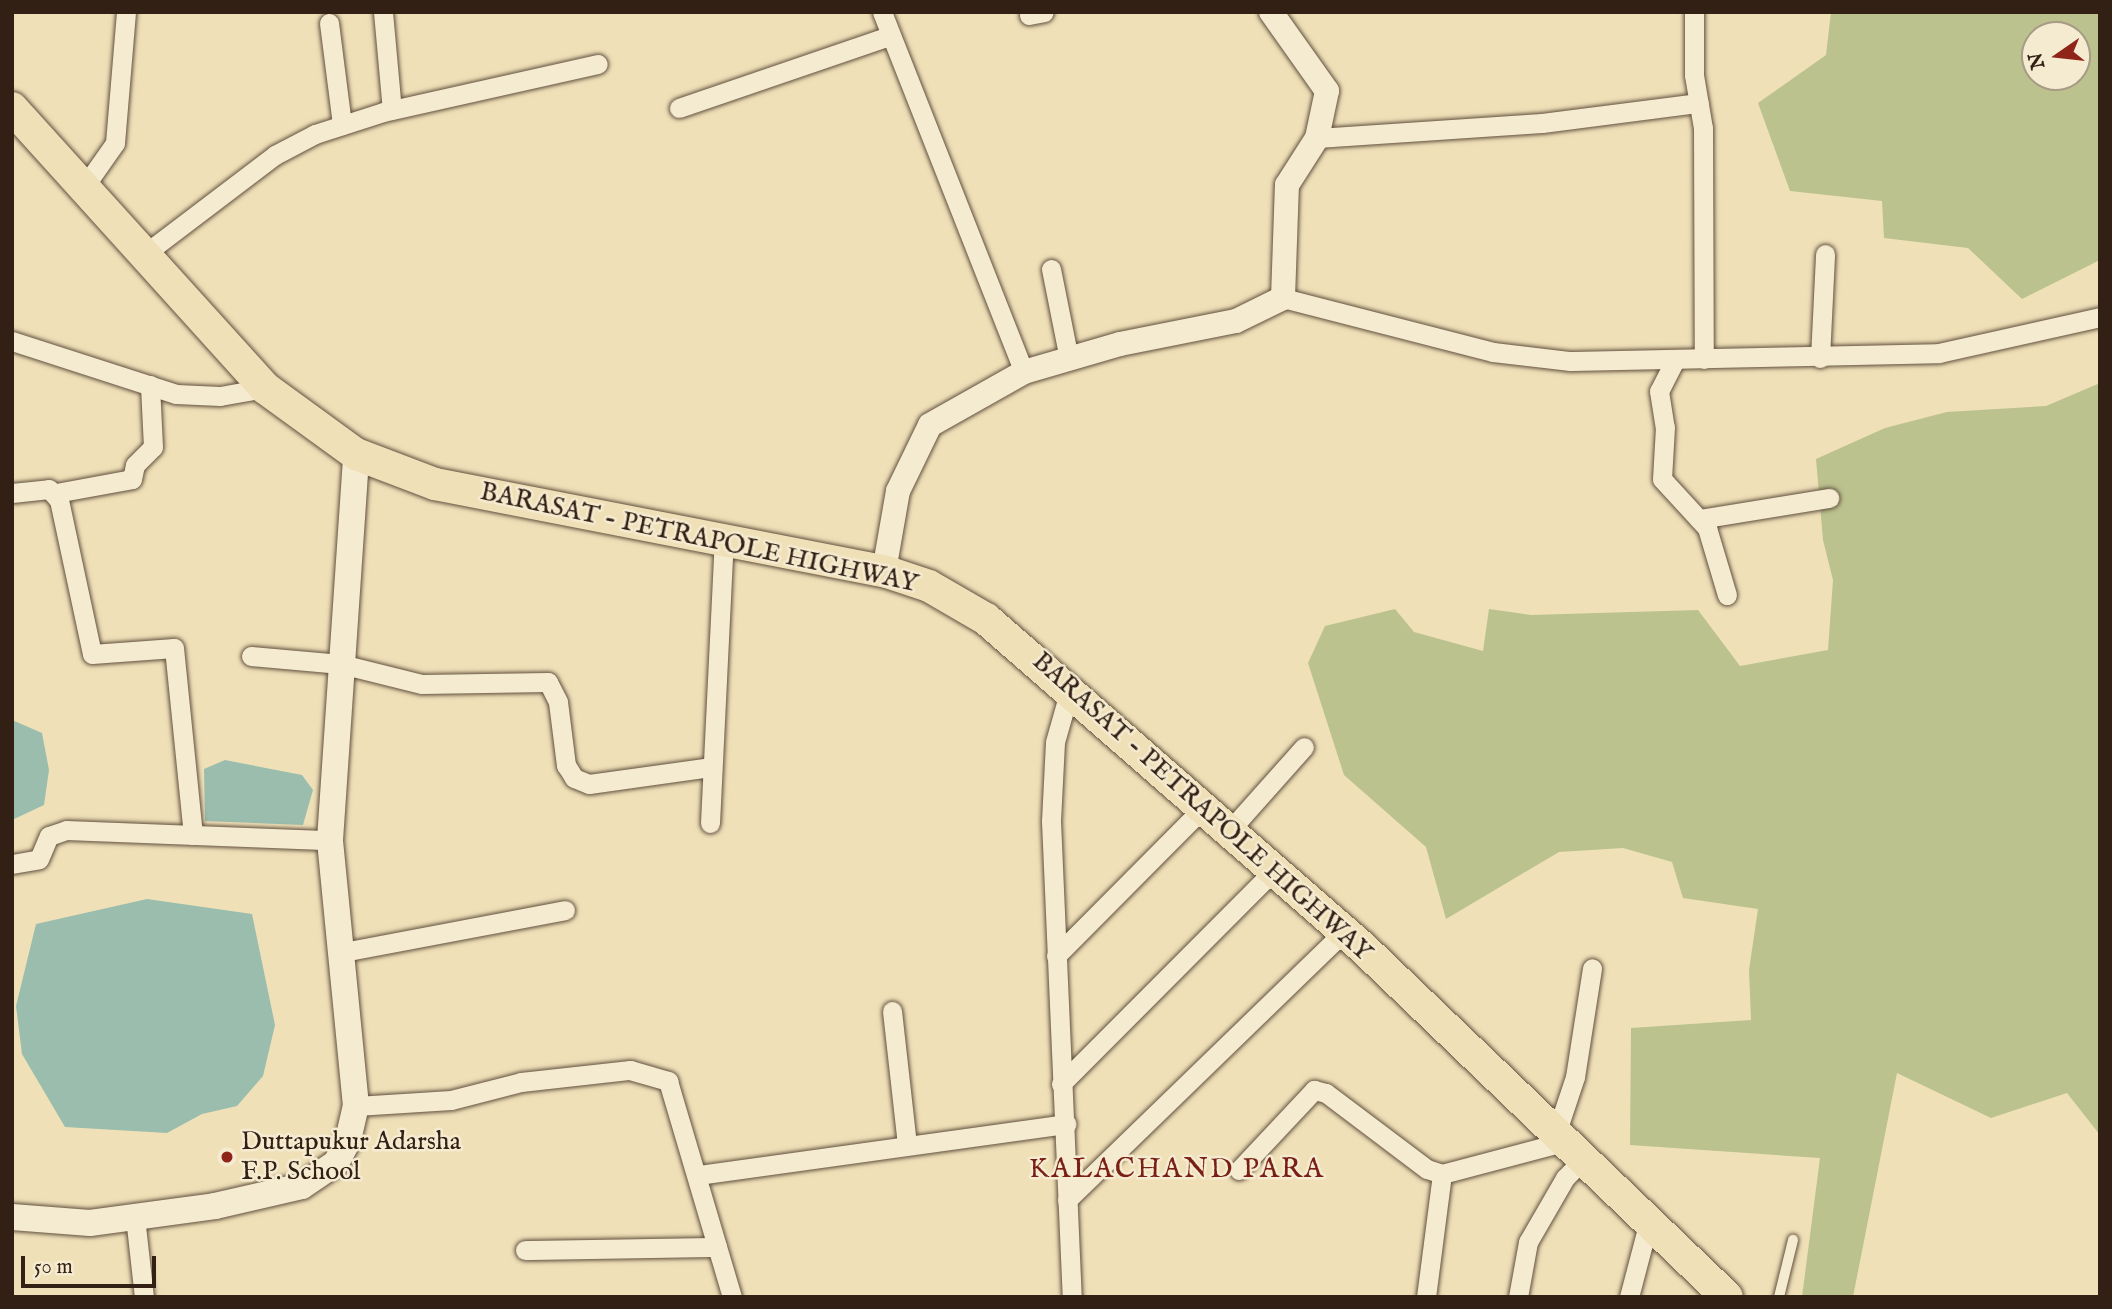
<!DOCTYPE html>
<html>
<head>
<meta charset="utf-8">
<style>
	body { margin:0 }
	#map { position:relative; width:2112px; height:1309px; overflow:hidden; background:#efe0b8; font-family:"IM FELL English",serif }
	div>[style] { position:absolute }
	.green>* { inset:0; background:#bbc28e }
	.water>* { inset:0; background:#9abdae }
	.roads { filter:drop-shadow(0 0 2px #61503e) drop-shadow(0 0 2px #61503e) }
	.service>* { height:10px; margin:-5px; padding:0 5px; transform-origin:5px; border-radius:5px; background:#f5ebd1 }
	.minor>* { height:19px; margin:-9.5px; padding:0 9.5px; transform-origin:9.5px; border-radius:9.5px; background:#f5ebd1 }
	.tertiary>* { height:24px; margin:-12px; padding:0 12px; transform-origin:12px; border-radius:12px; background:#f5ebd1 }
	.secondary>* { height:26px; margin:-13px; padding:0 13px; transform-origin:13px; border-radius:13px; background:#f5ebd1 }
	.trunk>* { height:32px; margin:-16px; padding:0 16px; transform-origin:16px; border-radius:16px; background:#efe0b8 }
	.dots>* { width:19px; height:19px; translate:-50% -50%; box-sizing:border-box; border:4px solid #f5ebd1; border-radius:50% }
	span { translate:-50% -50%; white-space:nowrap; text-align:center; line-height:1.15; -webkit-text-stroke:5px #f5ebd1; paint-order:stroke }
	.street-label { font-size:26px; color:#322015 }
	.poi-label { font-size:26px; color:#322015 }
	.left { translate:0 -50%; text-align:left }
	.neighbourhood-label { font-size:28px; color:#7a1f14; letter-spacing:2px }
	.frame { position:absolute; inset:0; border:14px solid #322015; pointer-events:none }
	.north { position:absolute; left:2021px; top:21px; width:70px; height:70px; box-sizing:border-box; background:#f5ebd1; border:2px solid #a79a86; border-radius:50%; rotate:256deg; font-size:19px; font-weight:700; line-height:28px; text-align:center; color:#322015 }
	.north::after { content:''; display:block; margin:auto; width:24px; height:32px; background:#8f2418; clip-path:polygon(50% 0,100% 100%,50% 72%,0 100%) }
	.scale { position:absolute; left:21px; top:1256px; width:135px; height:32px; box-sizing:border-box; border:4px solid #322015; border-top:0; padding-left:9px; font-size:21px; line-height:24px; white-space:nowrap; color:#322015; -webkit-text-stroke:5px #f5ebd1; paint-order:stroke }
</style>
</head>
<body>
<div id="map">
	<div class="green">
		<div style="clip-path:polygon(evenodd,1831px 12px,2100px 12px,2100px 260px,2022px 299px,1968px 248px,1884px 238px,1882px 201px,1790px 191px,1758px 103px,1826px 55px,1831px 12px,2035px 35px,2077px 35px,2077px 77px,2035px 77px,2035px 35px)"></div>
		<div style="clip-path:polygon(2100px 383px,2100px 1135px,2067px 1093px,1991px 1118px,1897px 1073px,1853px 1297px,1802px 1297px,1820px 1158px,1630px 1145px,1631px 1028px,1751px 1020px,1749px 970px,1758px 909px,1683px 898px,1672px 862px,1623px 848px,1559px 852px,1446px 919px,1426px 847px,1344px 775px,1308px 663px,1325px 626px,1395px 609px,1414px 632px,1483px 651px,1489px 609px,1531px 615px,1698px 610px,1740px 666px,1828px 650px,1833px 580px,1823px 540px,1816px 459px,1885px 428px,1947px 412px,2046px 406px)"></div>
	</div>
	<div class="water">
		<div style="clip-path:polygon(12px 720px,42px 733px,49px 770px,44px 805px,12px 820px)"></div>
		<div style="clip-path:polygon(225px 760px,302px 775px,313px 790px,303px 825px,205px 821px,204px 769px)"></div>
		<div style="clip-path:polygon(147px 899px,252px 914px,275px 1025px,263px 1076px,237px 1106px,202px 1114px,167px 1133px,65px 1127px,22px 1054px,16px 1006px,36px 924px)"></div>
	</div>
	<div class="roads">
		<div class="service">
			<div style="left:1779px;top:1297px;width:59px;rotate:-76.2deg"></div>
		</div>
		<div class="minor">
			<div style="left:383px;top:12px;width:98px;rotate:84.8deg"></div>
			<div style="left:882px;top:12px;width:387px;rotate:68.5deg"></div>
			<div style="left:1694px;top:12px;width:63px;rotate:90deg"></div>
			<div style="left:1694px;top:75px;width:54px;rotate:80.4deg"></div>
			<div style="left:1703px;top:128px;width:231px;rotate:89.8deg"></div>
			<div style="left:1029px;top:15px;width:15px;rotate:-11deg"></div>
			<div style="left:329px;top:23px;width:103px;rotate:82.7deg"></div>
			<div style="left:679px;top:108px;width:222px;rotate:-18.9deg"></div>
			<div style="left:1317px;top:138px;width:225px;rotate:-3.8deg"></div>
			<div style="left:1542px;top:123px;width:158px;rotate:-7.3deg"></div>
			<div style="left:82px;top:190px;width:57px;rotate:-54.9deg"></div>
			<div style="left:115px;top:143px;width:131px;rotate:-85.2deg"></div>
			<div style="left:142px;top:256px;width:167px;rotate:-37.2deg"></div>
			<div style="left:275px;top:155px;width:45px;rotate:-27.7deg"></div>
			<div style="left:315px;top:134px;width:71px;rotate:-17.9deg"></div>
			<div style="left:383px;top:112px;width:220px;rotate:-12.6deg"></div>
			<div style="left:1051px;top:269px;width:92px;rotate:78.7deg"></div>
			<div style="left:1283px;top:298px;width:217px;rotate:14.4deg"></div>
			<div style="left:1493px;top:352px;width:78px;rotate:6.7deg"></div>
			<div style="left:1570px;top:361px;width:369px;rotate:-1.2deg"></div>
			<div style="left:1939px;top:353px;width:165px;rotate:-12.6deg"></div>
			<div style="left:12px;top:341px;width:172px;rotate:17.9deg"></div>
			<div style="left:176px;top:394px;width:44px;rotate:2.6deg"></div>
			<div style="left:220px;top:396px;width:46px;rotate:-10.1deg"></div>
			<div style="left:1820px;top:358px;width:104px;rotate:-87.2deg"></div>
			<div style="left:1675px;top:360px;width:35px;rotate:117deg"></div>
			<div style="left:1659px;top:391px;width:36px;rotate:81deg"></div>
			<div style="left:1665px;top:427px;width:52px;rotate:93.3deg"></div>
			<div style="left:1662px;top:479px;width:67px;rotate:47.4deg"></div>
			<div style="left:1707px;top:528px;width:70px;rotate:73.4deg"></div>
			<div style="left:12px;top:493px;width:37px;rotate:-6deg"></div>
			<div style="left:49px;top:489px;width:15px;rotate:48deg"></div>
			<div style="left:59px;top:500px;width:157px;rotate:77.9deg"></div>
			<div style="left:92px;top:654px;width:82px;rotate:-4.2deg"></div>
			<div style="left:174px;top:648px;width:188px;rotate:84.2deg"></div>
			<div style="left:56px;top:493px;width:77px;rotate:-10.4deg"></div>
			<div style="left:132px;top:479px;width:14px;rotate:-78deg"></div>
			<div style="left:135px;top:465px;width:25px;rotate:-45deg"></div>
			<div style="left:153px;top:447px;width:62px;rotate:-92.8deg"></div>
			<div style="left:1699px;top:519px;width:132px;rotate:-9.2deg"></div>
			<div style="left:251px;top:656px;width:90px;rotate:5.1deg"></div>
			<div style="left:341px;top:664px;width:83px;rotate:13.9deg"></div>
			<div style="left:422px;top:684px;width:126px;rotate:-0.9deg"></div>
			<div style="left:548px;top:682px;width:22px;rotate:63deg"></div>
			<div style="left:558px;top:702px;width:64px;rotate:82.8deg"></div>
			<div style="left:566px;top:765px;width:15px;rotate:58deg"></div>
			<div style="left:574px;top:778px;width:16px;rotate:22deg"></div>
			<div style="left:589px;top:784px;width:124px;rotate:-7.9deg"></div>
			<div style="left:1070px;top:689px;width:55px;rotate:105.8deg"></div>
			<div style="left:1055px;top:742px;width:79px;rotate:92.9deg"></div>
			<div style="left:1051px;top:821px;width:476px;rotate:87.5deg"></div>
			<div style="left:710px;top:823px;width:284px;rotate:-87.2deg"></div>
			<div style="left:1230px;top:830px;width:111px;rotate:-48.3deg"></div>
			<div style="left:12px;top:864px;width:27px;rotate:-10deg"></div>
			<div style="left:39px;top:859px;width:25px;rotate:-67deg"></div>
			<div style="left:49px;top:836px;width:18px;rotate:-19deg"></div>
			<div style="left:66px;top:830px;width:264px;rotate:2.2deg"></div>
			<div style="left:338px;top:953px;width:231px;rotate:-10.7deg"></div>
			<div style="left:1056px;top:956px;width:210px;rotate:-45.2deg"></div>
			<div style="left:892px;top:1011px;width:134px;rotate:83.6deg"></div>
			<div style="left:1061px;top:1084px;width:302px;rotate:-45.1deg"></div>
			<div style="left:356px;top:1106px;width:95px;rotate:-3.6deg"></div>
			<div style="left:451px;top:1100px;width:72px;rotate:-14.4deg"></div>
			<div style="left:521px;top:1082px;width:110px;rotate:-6.3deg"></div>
			<div style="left:630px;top:1070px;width:40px;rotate:16deg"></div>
			<div style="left:668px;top:1081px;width:225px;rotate:73.5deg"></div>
			<div style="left:1557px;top:1131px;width:57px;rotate:-71.6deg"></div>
			<div style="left:1575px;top:1077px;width:110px;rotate:-81.1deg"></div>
			<div style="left:1239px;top:1170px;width:110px;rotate:-46.8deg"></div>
			<div style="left:1314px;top:1090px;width:12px;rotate:14deg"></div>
			<div style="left:1326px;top:1093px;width:126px;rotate:37deg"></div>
			<div style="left:1427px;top:1169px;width:16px;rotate:18deg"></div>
			<div style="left:1442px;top:1174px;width:129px;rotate:-14.8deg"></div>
			<div style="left:698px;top:1175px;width:372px;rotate:-7.9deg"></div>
			<div style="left:1067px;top:1200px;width:385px;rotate:-44.1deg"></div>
			<div style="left:135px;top:1217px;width:81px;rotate:83.6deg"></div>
			<div style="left:525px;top:1250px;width:192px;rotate:-0.9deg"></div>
			<div style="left:1426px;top:1297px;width:124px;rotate:-82.6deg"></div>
			<div style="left:1518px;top:1297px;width:56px;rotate:-79.7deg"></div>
			<div style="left:1528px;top:1242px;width:74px;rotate:-60deg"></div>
			<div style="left:1565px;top:1178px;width:28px;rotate:-46deg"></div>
			<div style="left:1629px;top:1297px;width:79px;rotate:-75.3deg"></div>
		</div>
		<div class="tertiary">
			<div style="left:884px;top:571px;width:81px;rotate:-80.1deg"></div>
			<div style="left:898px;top:491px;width:73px;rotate:-64.1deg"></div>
			<div style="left:930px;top:425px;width:108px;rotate:-29.4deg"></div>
			<div style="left:1024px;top:372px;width:100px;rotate:-16.3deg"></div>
			<div style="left:1120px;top:344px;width:118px;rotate:-11.2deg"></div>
			<div style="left:1236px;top:321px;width:52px;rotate:-26.1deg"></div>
			<div style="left:1283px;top:298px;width:113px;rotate:-88deg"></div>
			<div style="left:1287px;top:185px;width:56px;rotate:-57.4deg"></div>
			<div style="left:1317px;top:138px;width:48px;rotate:-78deg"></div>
			<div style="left:1327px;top:91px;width:97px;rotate:-125.3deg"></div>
		</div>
		<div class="secondary">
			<div style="left:12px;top:1217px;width:78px;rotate:4.4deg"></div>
			<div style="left:90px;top:1223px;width:126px;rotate:-7.7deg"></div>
			<div style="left:215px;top:1206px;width:89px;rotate:-12.9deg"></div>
			<div style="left:302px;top:1186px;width:41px;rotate:-34.1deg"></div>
			<div style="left:336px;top:1163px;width:26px;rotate:-62deg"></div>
			<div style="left:348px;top:1140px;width:35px;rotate:-77deg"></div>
			<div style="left:356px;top:1106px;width:267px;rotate:-95.6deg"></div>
			<div style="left:330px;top:840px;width:387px;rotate:-86.1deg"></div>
		</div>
		<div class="trunk">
			<div style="left:12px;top:108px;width:377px;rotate:47.9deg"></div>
			<div style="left:265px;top:388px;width:112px;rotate:36deg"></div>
			<div style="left:356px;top:454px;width:85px;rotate:20.8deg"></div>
			<div style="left:435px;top:484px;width:457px;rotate:11deg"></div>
			<div style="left:884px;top:571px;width:47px;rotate:18.4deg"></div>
			<div style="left:929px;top:586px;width:66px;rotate:30.1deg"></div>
			<div style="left:986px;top:619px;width:500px;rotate:41.11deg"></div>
			<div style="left:1363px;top:948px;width:504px;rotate:43.79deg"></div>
		</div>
	</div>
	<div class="dots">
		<div style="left:227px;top:1157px;background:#8f2418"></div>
	</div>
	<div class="street-label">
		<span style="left:699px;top:538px;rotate:12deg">BARASAT - PETRAPOLE HIGHWAY</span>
		<span style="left:1202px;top:807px;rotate:42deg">BARASAT - PETRAPOLE HIGHWAY</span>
	</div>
	<div class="poi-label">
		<span class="left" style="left:241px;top:1157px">Duttapukur Adarsha<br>F.P. School</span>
	</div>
	<div class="neighbourhood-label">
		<span style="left:1177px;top:1170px">KALACHAND PARA</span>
	</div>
	<div class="frame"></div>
	<div class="north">N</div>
	<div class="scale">50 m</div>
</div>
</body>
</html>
